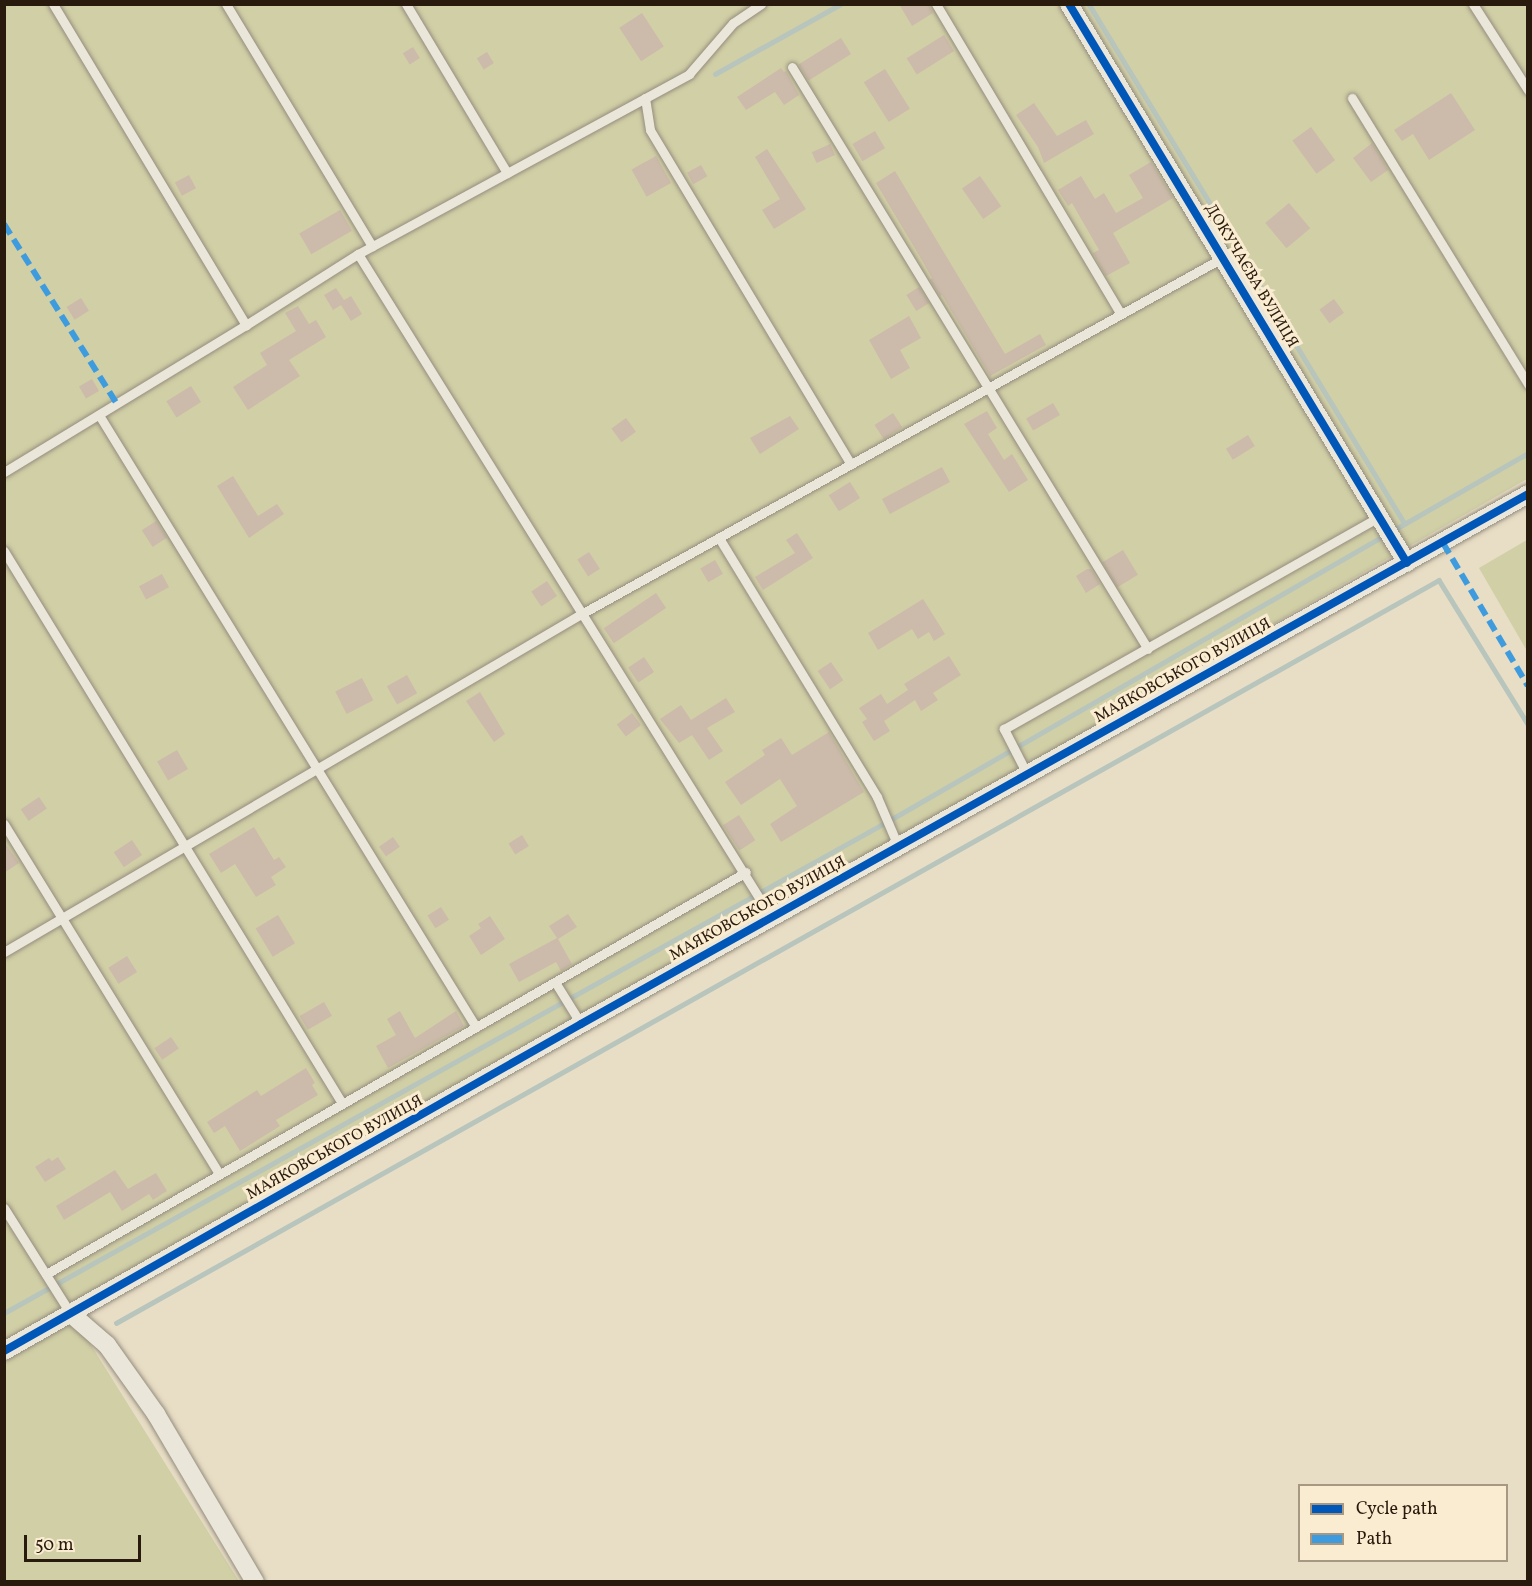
<!DOCTYPE html>
<html>
<head>
<meta charset="utf-8">
<style>
	body { margin:0 }
	#map { position:relative; width:1532px; height:1586px; overflow:hidden; background:#e8ddc5; font-family:Vollkorn,serif }
	div>[style] { position:absolute }
	.green>* { inset:0; background:#d1cfa6 }
	.stream>* { height:4.5px; margin:-2.25px; padding:0 2.25px; transform-origin:2.25px; border-radius:2.25px; background:#b7c5bd }
	.building>* { inset:0; background:#cba; transform-origin:0 0 }
	.roads { filter:drop-shadow(0 0 2px #948d7e) drop-shadow(0 0 2px #948d7e) }
	.service>* { height:9px; margin:-4.5px; padding:0 4.5px; transform-origin:4.5px; border-radius:4.5px; background:#ebe6da }
	.minor>* { height:18px; margin:-9px; padding:0 9px; transform-origin:9px; border-radius:9px; background:#ebe6da }
	.quiet>* { height:6px; margin-top:-3px; transform-origin:0; background:repeating-linear-gradient(90deg,#3d9bde 0 12px,transparent 0 18px) }
	.cycleway>* { height:8px; margin:-4px; padding:0 4px; transform-origin:4px; border-radius:4px; background:#0057b8 }
	span { translate:-50% -50%; white-space:nowrap; text-align:center; line-height:1.15; -webkit-text-stroke:6px #faecd0; paint-order:stroke }
	.street-label { font-size:16px; color:#291a0e }
	.frame { position:absolute; inset:0; border:6px solid #291a0e; pointer-events:none }
	.legend { position:absolute; left:1298px; top:1484px; width:210px; height:78px; box-sizing:border-box; background:#faecd0; border:2px solid #a69882; margin:0; padding:8px 10px; list-style:none; font-size:18px; color:#291a0e }
	.legend li { display:flex; align-items:center; gap:12px; height:30px }
	.legend b { width:30px; border:2px solid #a69882 }
	.scale { position:absolute; left:24px; top:1535px; width:117px; height:27px; box-sizing:border-box; border:3px solid #291a0e; border-top:0; padding-left:8px; font-size:18px; line-height:21px; white-space:nowrap; color:#291a0e; -webkit-text-stroke:4px #faecd0; paint-order:stroke }
</style>
</head>
<body>
<div id="map">
	<div class="green">
		<div style="clip-path:polygon(5px 5px,1527px 5px,1527px 479px,5px 1349px)"></div>
		<div style="clip-path:polygon(1527px 540px,1527px 651px,1479px 568px)"></div>
		<div style="clip-path:polygon(72px 1315px,239px 1581px,5px 1581px,4px 1353px)"></div>
	</div>
	<div class="stream">
		<div style="left:1089px;top:4px;width:608px;rotate:58.71deg"></div>
		<div style="left:715px;top:74px;width:144px;rotate:-29.1deg"></div>
		<div style="left:1392px;top:531px;width:157px;rotate:-29.8deg"></div>
		<div style="left:4px;top:1313px;width:1006px;rotate:-29.09deg"></div>
		<div style="left:883px;top:824px;width:579px;rotate:-29.93deg"></div>
		<div style="left:116px;top:1323px;width:1517px;rotate:-29.32deg"></div>
		<div style="left:1439px;top:580px;width:169px;rotate:58.3deg"></div>
	</div>
	<div class="building">
		<div style="clip-path:polygon(899px 4px,928px 4px,933px 13px,912px 26px)"></div>
		<div style="left:642px;top:13px;width:40px;height:27px;rotate:57deg"></div>
		<div style="left:944px;top:35px;width:19px;height:44px;rotate:58deg"></div>
		<div style="left:841px;top:38px;width:19px;height:50px;rotate:58deg"></div>
		<div style="left:413px;top:47px;width:13px;height:12px;rotate:58deg"></div>
		<div style="left:487px;top:52px;width:13px;height:12px;rotate:58deg"></div>
		<div style="clip-path:polygon(781px 68px,784px 72px,786px 71px,799px 95px,784px 105px,775px 92px,746px 110px,737px 97px)"></div>
		<div style="left:885px;top:69px;width:47px;height:25px;rotate:58deg"></div>
		<div style="clip-path:polygon(1451px 93px,1475px 130px,1429px 160px,1413px 134px,1402px 141px,1394px 130px)"></div>
		<div style="clip-path:polygon(1034px 103px,1057px 136px,1086px 120px,1094px 134px,1044px 163px,1038px 147px,1016px 115px)"></div>
		<div style="left:1311px;top:127px;width:41px;height:23px;rotate:54deg"></div>
		<div style="left:875px;top:131px;width:20px;height:26px;rotate:60deg"></div>
		<div style="clip-path:polygon(1372px 143px,1388px 170px,1371px 182px,1353px 158px)"></div>
		<div style="left:830px;top:144px;width:12px;height:20px;rotate:66deg"></div>
		<div style="clip-path:polygon(767px 149px,806px 209px,774px 229px,762px 210px,780px 199px,755px 157px)"></div>
		<div style="left:656px;top:156px;width:31px;height:28px;rotate:61deg"></div>
		<div style="clip-path:polygon(1151px 162px,1173px 198px,1113px 233px,1130px 263px,1106px 276px,1093px 253px,1099px 250px,1072px 203px,1068px 206px,1058px 190px,1081px 176px,1095px 199px,1104px 193px,1116px 213px,1143px 198px,1129px 175px)"></div>
		<div style="left:701px;top:165px;width:13px;height:16px;rotate:61deg"></div>
		<div style="clip-path:polygon(895px 171px,1005px 354px,1040px 334px,1046px 345px,990px 376px,942px 295px,940px 296px,930px 280px,932px 278px,923px 262px,876px 183px)"></div>
		<div style="left:189px;top:175px;width:15px;height:16px;rotate:62deg"></div>
		<div style="left:980px;top:176px;width:37px;height:22px;rotate:55deg"></div>
		<div style="left:1289px;top:203px;width:33px;height:31px;rotate:50deg"></div>
		<div style="left:340px;top:210px;width:24px;height:47px;rotate:60deg"></div>
		<div style="left:919px;top:287px;width:19px;height:15px;rotate:58deg"></div>
		<div style="clip-path:polygon(336px 288px,344px 300px,351px 296px,362px 314px,351px 321px,341px 305px,333px 310px,324px 295px)"></div>
		<div style="left:81px;top:298px;width:15px;height:17px;rotate:58deg"></div>
		<div style="left:1334px;top:299px;width:17px;height:18px;rotate:54deg"></div>
		<div style="clip-path:polygon(298px 306px,309px 324px,316px 320px,326px 337px,289px 360px,300px 376px,248px 410px,233px 387px,267px 365px,260px 353px,296px 331px,285px 313px)"></div>
		<div style="clip-path:polygon(909px 316px,921px 338px,900px 350px,910px 368px,891px 379px,869px 340px)"></div>
		<div style="left:92px;top:379px;width:14px;height:15px;rotate:60deg"></div>
		<div style="left:191px;top:386px;width:19px;height:29px;rotate:58deg"></div>
		<div style="left:1053px;top:403px;width:14px;height:31px;rotate:60deg"></div>
		<div style="clip-path:polygon(987px 411px,997px 428px,988px 434px,1004px 460px,1012px 454px,1028px 480px,1009px 492px,964px 424px)"></div>
		<div style="left:893px;top:413px;width:17px;height:22px;rotate:57deg"></div>
		<div style="clip-path:polygon(790px 416px,799px 429px,760px 454px,750px 438px)"></div>
		<div style="left:626px;top:418px;width:17px;height:18px;rotate:54deg"></div>
		<div style="left:1248px;top:435px;width:13px;height:26px;rotate:58deg"></div>
		<div style="left:942px;top:467px;width:17px;height:68px;rotate:62deg"></div>
		<div style="clip-path:polygon(233px 476px,258px 516px,277px 504px,284px 514px,249px 538px,217px 486px)"></div>
		<div style="left:850px;top:482px;width:19px;height:25px;rotate:58deg"></div>
		<div style="left:156px;top:521px;width:20px;height:17px;rotate:57deg"></div>
		<div style="clip-path:polygon(797px 533px,813px 558px,763px 590px,755px 577px,795px 553px,786px 540px)"></div>
		<div style="left:1123px;top:550px;width:29px;height:24px;rotate:59deg"></div>
		<div style="left:589px;top:552px;width:20px;height:14px;rotate:57deg"></div>
		<div style="left:715px;top:560px;width:16px;height:17px;rotate:60deg"></div>
		<div style="clip-path:polygon(1087px 569px,1091px 569px,1100px 584px,1086px 593px,1076px 576px)"></div>
		<div style="left:162px;top:574px;width:15px;height:26px;rotate:62deg"></div>
		<div style="left:547px;top:581px;width:18px;height:19px;rotate:56deg"></div>
		<div style="left:656px;top:593px;width:18px;height:63px;rotate:56deg"></div>
		<div style="clip-path:polygon(923px 599px,945px 634px,934px 641px,929px 632px,918px 639px,912px 629px,878px 650px,868px 633px)"></div>
		<div style="clip-path:polygon(949px 656px,961px 675px,933px 693px,938px 700px,921px 711px,915px 700px,884px 721px,890px 731px,874px 741px,862px 722px,867px 719px,859px 708px,881px 694px,887px 704px,908px 690px,904px 684px)"></div>
		<div style="left:644px;top:657px;width:18px;height:19px;rotate:56deg"></div>
		<div style="left:831px;top:662px;width:22px;height:16px;rotate:56deg"></div>
		<div style="left:407px;top:675px;width:21px;height:23px;rotate:61deg"></div>
		<div style="left:362px;top:678px;width:25px;height:30px;rotate:63deg"></div>
		<div style="clip-path:polygon(480px 692px,505px 734px,494px 742px,466px 701px)"></div>
		<div style="clip-path:polygon(726px 698px,735px 712px,707px 728px,723px 751px,709px 760px,692px 735px,679px 743px,660px 719px,681px 705px,691px 720px)"></div>
		<div style="left:632px;top:713px;width:15px;height:19px;rotate:53deg"></div>
		<div style="clip-path:polygon(829px 732px,864px 792px,781px 842px,770px 824px,797px 806px,780px 779px,741px 805px,725px 782px,765px 755px,762px 750px,781px 738px,792px 755px)"></div>
		<div style="left:177px;top:750px;width:22px;height:23px;rotate:60deg"></div>
		<div style="left:39px;top:797px;width:14px;height:22px;rotate:56deg"></div>
		<div style="left:739px;top:815px;width:30px;height:19px;rotate:57deg"></div>
		<div style="clip-path:polygon(254px 827px,274px 860px,279px 857px,286px 867px,271px 877px,276px 885px,256px 897px,235px 864px,221px 873px,209px 854px)"></div>
		<div style="left:522px;top:835px;width:13px;height:16px;rotate:58deg"></div>
		<div style="left:393px;top:837px;width:12px;height:17px;rotate:55deg"></div>
		<div style="left:132px;top:840px;width:18px;height:22px;rotate:56deg"></div>
		<div style="clip-path:polygon(4px 842px,19px 863px,4px 873px)"></div>
		<div style="left:441px;top:907px;width:15px;height:16px;rotate:58deg"></div>
		<div style="clip-path:polygon(568px 914px,577px 927px,558px 939px,572px 964px,561px 971px,556px 962px,519px 982px,509px 964px,557px 938px,549px 926px)"></div>
		<div style="left:278px;top:915px;width:33px;height:26px;rotate:59deg"></div>
		<div style="clip-path:polygon(490px 916px,505px 939px,481px 955px,469px 936px,481px 928px,478px 924px)"></div>
		<div style="left:127px;top:956px;width:19px;height:22px;rotate:58deg"></div>
		<div style="left:324px;top:1002px;width:16px;height:28px;rotate:60deg"></div>
		<div style="clip-path:polygon(400px 1011px,415px 1038px,456px 1011px,464px 1026px,388px 1068px,376px 1046px,396px 1035px,387px 1019px)"></div>
		<div style="left:171px;top:1037px;width:14px;height:20px;rotate:56deg"></div>
		<div style="clip-path:polygon(306px 1068px,315px 1083px,312px 1085px,318px 1095px,276px 1120px,280px 1126px,240px 1151px,225px 1126px,214px 1133px,207px 1122px,257px 1090px,261px 1096px)"></div>
		<div style="clip-path:polygon(58px 1157px,66px 1169px,45px 1182px,35px 1167px,49px 1158px,52px 1161px)"></div>
		<div style="clip-path:polygon(115px 1170px,128px 1189px,156px 1173px,167px 1191px,153px 1200px,149px 1194px,122px 1211px,110px 1192px,64px 1220px,56px 1206px)"></div>
	</div>
	<div class="roads">
		<div class="service">
			<div style="left:53px;top:4px;width:375px;rotate:59deg"></div>
			<div style="left:226px;top:4px;width:283px;rotate:58.9deg"></div>
			<div style="left:406px;top:4px;width:197px;rotate:59.1deg"></div>
			<div style="left:936px;top:4px;width:361px;rotate:59.2deg"></div>
			<div style="left:1473px;top:4px;width:102px;rotate:57.4deg"></div>
			<div style="left:792px;top:67px;width:682px;rotate:58.55deg"></div>
			<div style="left:645px;top:98px;width:32px;rotate:81deg"></div>
			<div style="left:650px;top:130px;width:390px;rotate:59deg"></div>
			<div style="left:1352px;top:98px;width:336px;rotate:58.4deg"></div>
			<div style="left:358px;top:254px;width:781px;rotate:58.08deg"></div>
			<div style="left:99px;top:415px;width:719px;rotate:58.37deg"></div>
			<div style="left:4px;top:472px;width:283px;rotate:-31.3deg"></div>
			<div style="left:246px;top:325px;width:133px;rotate:-32.4deg"></div>
			<div style="left:358px;top:254px;width:377px;rotate:-28.5deg"></div>
			<div style="left:689px;top:74px;width:67px;rotate:-49.2deg"></div>
			<div style="left:733px;top:23px;width:34px;rotate:-34deg"></div>
			<div style="left:719px;top:538px;width:303px;rotate:58.6deg"></div>
			<div style="left:877px;top:797px;width:53px;rotate:66.8deg"></div>
			<div style="left:4px;top:551px;width:647px;rotate:58.52deg"></div>
			<div style="left:1027px;top:774px;width:51px;rotate:-117.1deg"></div>
			<div style="left:1004px;top:729px;width:432px;rotate:-29.5deg"></div>
			<div style="left:4px;top:824px;width:411px;rotate:58.4deg"></div>
			<div style="left:4px;top:952px;width:671px;rotate:-30.35deg"></div>
			<div style="left:583px;top:613px;width:733px;rotate:-29.05deg"></div>
			<div style="left:555px;top:982px;width:49px;rotate:58.2deg"></div>
			<div style="left:4px;top:1208px;width:124px;rotate:57.8deg"></div>
			<div style="left:46px;top:1274px;width:807px;rotate:-29.87deg"></div>
		</div>
		<div class="minor">
			<div style="left:1069px;top:4px;width:653px;rotate:58.84deg"></div>
			<div style="left:70px;top:1313px;width:49px;rotate:40.9deg"></div>
			<div style="left:107px;top:1345px;width:85px;rotate:54.6deg"></div>
			<div style="left:156px;top:1414px;width:195px;rotate:59.5deg"></div>
			<div style="left:4px;top:1351px;width:663px;rotate:-29.54deg"></div>
			<div style="left:581px;top:1024px;width:1085px;rotate:-29.23deg"></div>
		</div>
	</div>
	<div class="quiet">
		<div style="left:4px;top:224px;width:213px;rotate:57.9deg"></div>
		<div style="left:1443px;top:543px;width:166px;rotate:59.3deg"></div>
	</div>
	<div class="cycleway">
		<div style="left:1069px;top:4px;width:653px;rotate:58.84deg"></div>
		<div style="left:4px;top:1351px;width:663px;rotate:-29.54deg"></div>
		<div style="left:581px;top:1024px;width:1085px;rotate:-29.23deg"></div>
	</div>
	<div class="street-label">
		<span style="left:1251px;top:276px;rotate:59deg">ДОКУЧАЄВА ВУЛИЦЯ</span>
		<span style="left:1183px;top:671px;rotate:-29deg">МАЯКОВСЬКОГО ВУЛИЦЯ</span>
		<span style="left:758px;top:909px;rotate:-29deg">МАЯКОВСЬКОГО ВУЛИЦЯ</span>
		<span style="left:335px;top:1148px;rotate:-29deg">МАЯКОВСЬКОГО ВУЛИЦЯ</span>
	</div>
	<div class="frame"></div>
	<ul class="legend">
	<li><b style="height:8px;background:#0057b8"></b>Cycle path</li>
	<li><b style="height:8px;background:#3d9bde"></b>Path</li>
	</ul>
	<div class="scale">50 m</div>
</div>
</body>
</html>
